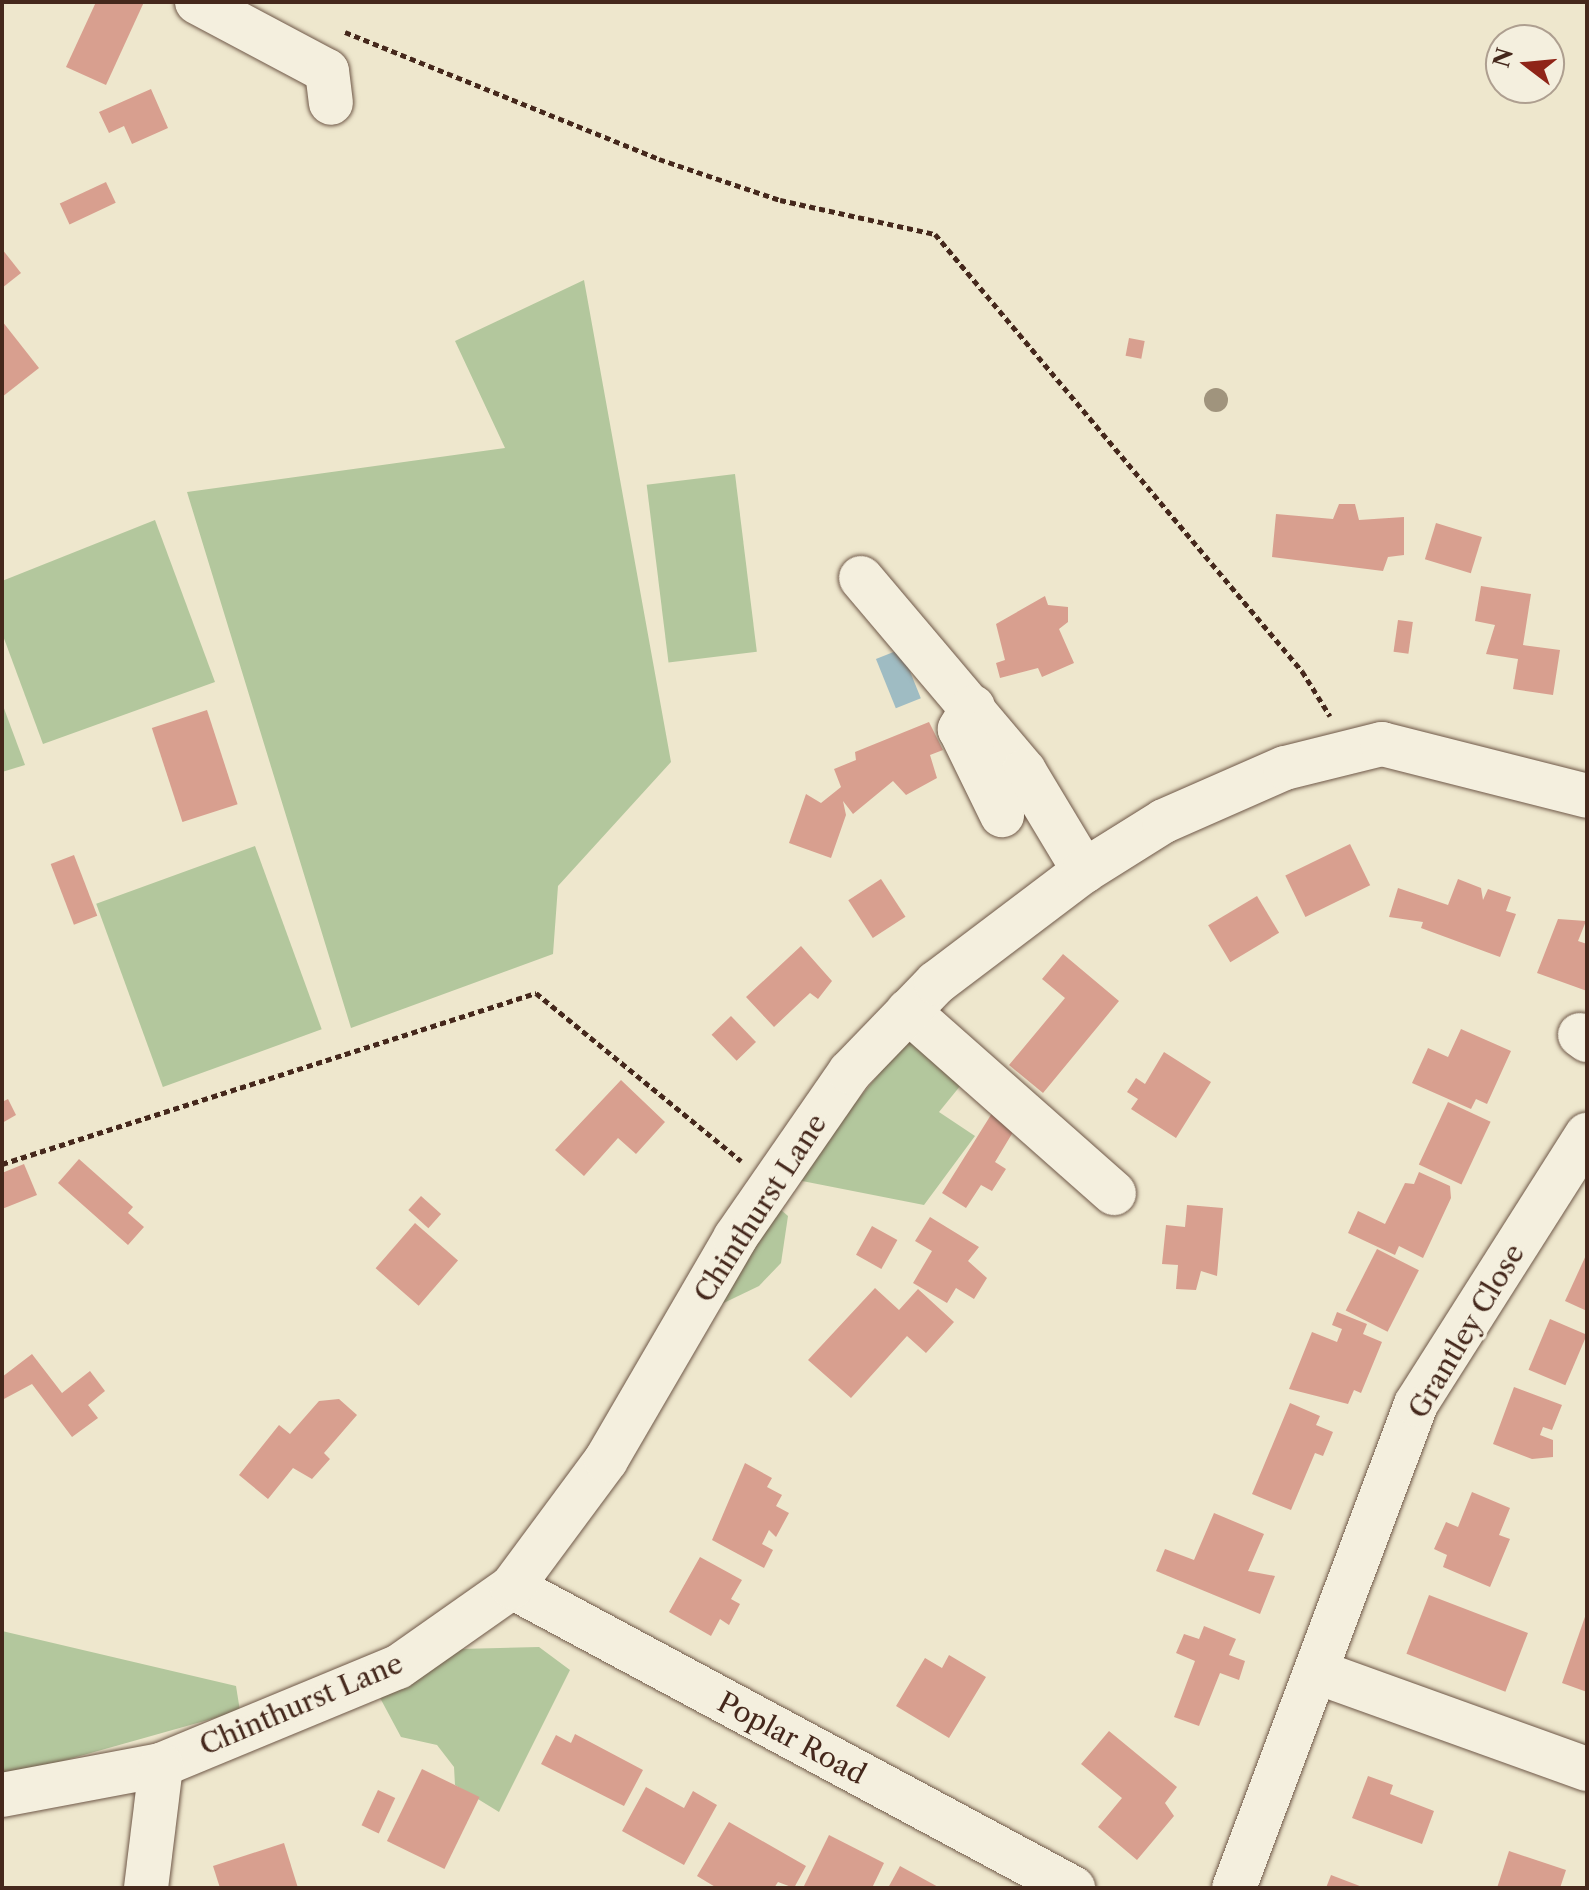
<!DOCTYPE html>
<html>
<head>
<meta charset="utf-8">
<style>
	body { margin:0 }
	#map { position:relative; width:1589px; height:1890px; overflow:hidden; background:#eee7cd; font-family:"Libre Caslon Text",serif }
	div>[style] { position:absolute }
	.green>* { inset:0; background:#b3c79d; transform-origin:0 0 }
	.water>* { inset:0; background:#9fbcc3; transform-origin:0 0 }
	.building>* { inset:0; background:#d89f8f; transform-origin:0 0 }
	.path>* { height:5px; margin-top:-2.5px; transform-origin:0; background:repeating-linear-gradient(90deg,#45281c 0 6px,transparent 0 10px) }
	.roads { filter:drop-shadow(0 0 2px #6f5848) drop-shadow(0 0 2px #6f5848) }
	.minor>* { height:44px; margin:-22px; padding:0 22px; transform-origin:22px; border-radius:22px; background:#f4efde }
	.trees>* { width:24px; height:24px; margin:-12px; border-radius:50%; background:#a0947d }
	span { translate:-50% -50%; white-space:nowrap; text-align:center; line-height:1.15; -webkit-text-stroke:7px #f4efde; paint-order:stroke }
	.street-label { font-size:28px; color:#45281c }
	.frame { position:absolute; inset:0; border:4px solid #45281c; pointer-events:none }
	.north { position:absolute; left:1485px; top:24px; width:80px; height:80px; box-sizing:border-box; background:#f4efde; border:2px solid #ae9f90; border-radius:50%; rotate:286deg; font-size:22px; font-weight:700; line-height:32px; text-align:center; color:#45281c }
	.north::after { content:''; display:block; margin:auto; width:28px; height:36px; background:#8f2418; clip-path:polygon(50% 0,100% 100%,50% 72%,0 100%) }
</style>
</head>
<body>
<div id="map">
	<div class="green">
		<div style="clip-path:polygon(584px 280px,671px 762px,558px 886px,553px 954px,351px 1028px,187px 492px,505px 448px,455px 341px)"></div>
		<div style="left:735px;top:474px;width:179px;height:89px;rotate:83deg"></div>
		<div style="clip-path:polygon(155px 520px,215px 682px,43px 744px,2px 633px,2px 581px)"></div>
		<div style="clip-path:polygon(2px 703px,25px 765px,2px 772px)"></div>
		<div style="left:255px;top:846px;width:195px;height:169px;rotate:70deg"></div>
		<div style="clip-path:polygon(908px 1039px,965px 1080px,939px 1112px,975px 1136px,924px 1205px,792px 1179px)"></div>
		<div style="clip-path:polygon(773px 1203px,788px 1216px,781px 1263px,759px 1286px,705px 1312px)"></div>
		<div style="clip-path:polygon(2px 1631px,236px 1686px,240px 1711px,2px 1778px)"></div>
		<div style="clip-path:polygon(539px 1647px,570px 1670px,499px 1812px,455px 1785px,454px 1767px,437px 1745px,401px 1737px,379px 1696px,459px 1649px)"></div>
	</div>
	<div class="water">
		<div style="left:901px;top:649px;width:53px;height:27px;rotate:68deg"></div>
	</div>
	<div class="building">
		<div style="clip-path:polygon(96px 2px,144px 2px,106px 85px,66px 67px)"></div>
		<div style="clip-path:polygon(151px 89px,168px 128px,132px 144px,124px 126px,109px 133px,99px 112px)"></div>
		<div style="left:106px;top:182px;width:23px;height:51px;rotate:65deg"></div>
		<div style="clip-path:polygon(2px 249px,21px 273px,2px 288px)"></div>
		<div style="clip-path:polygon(2px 321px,39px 368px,2px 397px)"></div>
		<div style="left:1129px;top:338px;width:16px;height:18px;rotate:11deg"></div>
		<div style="clip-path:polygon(1339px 504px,1355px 504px,1359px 520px,1404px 517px,1404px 555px,1388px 557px,1383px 571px,1272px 557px,1276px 514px,1333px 519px)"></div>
		<div style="left:1436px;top:523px;width:48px;height:38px;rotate:17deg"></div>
		<div style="clip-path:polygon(1481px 586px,1531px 594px,1523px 645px,1560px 650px,1553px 695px,1513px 689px,1518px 659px,1486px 654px,1495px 625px,1475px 621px)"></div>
		<div style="clip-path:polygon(1045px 596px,1048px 605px,1068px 607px,1068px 622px,1059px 629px,1074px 663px,1042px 677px,1038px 668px,1000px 678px,996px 663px,1005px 660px,996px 624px)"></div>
		<div style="left:1398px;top:620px;width:15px;height:32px;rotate:8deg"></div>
		<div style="left:207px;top:710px;width:99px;height:58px;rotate:72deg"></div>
		<div style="clip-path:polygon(929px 722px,943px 750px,930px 755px,937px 778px,906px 795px,893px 781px,853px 814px,843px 801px,846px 815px,831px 858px,789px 843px,806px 794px,821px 803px,841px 787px,834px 769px,856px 760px,855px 752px)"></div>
		<div style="left:1350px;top:844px;width:46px;height:72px;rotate:64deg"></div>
		<div style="left:74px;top:855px;width:65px;height:25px;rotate:69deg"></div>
		<div style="left:881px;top:879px;width:45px;height:39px;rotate:57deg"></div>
		<div style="clip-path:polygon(1458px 879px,1481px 888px,1483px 900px,1488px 889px,1511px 897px,1506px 911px,1516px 914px,1500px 957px,1421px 928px,1423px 922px,1389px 917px,1398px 888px,1448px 905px)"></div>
		<div style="left:1257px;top:896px;width:43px;height:57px;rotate:59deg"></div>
		<div style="clip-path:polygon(1558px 919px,1586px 921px,1578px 941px,1587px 944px,1587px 991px,1537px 973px)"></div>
		<div style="clip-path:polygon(801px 946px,832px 981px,818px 999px,810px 993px,774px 1027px,746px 997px)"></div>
		<div style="clip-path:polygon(1063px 954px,1119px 1001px,1043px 1093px,1009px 1065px,1065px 998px,1042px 979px)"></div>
		<div style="left:731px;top:1016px;width:36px;height:27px;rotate:46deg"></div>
		<div style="clip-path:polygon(1461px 1029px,1511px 1051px,1487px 1104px,1476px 1099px,1471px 1109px,1412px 1083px,1428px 1048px,1448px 1057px)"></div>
		<div style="clip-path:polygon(1164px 1052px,1211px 1082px,1176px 1138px,1131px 1109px,1138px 1099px,1127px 1092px,1136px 1078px,1145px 1084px)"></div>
		<div style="clip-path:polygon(621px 1080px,665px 1122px,636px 1154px,618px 1138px,584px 1176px,555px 1150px)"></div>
		<div style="clip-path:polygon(8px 1099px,16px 1115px,2px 1123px,2px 1102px)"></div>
		<div style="clip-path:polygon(999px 1102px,1022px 1117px,995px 1162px,1006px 1169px,992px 1191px,981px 1185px,966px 1208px,942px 1193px)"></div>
		<div style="left:1448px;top:1102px;width:47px;height:69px;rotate:25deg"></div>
		<div style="clip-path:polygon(79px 1159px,133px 1207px,128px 1213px,144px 1227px,128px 1245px,58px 1183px)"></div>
		<div style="clip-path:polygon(24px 1164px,37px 1195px,2px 1209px,2px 1173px)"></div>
		<div style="clip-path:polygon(1419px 1172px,1450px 1186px,1451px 1198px,1423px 1258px,1399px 1246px,1395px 1255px,1348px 1233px,1358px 1211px,1385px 1224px,1405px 1183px,1414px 1184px)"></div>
		<div style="left:421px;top:1196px;width:27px;height:19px;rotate:42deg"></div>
		<div style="clip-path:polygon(1187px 1205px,1223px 1208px,1217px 1276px,1201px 1271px,1196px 1290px,1176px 1289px,1178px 1265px,1162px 1264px,1166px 1225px,1185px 1227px)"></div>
		<div style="clip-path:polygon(930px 1217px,979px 1247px,968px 1261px,987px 1278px,974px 1299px,956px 1288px,947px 1303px,913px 1283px,932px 1251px,915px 1241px)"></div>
		<div style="left:415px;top:1223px;width:57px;height:60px;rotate:41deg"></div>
		<div style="left:872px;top:1226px;width:29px;height:33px;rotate:29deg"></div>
		<div style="left:1377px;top:1249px;width:47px;height:69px;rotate:27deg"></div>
		<div style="clip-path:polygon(1587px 1253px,1587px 1311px,1565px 1301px)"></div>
		<div style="clip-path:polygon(875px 1288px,899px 1310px,918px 1289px,954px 1322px,926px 1353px,907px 1336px,851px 1398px,808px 1360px)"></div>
		<div style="clip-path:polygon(1337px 1312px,1367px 1324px,1363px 1334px,1382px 1342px,1361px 1393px,1354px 1390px,1348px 1404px,1289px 1389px,1312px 1332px,1337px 1342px,1342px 1329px,1332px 1325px)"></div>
		<div style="left:1550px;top:1319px;width:40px;height:55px;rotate:23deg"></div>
		<div style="clip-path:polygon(32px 1354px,62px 1393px,90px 1371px,105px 1391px,88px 1405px,98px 1418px,72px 1437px,32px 1384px,2px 1400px,2px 1377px)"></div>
		<div style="clip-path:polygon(1514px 1387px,1562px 1405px,1552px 1430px,1543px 1427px,1540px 1435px,1553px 1440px,1553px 1457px,1532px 1459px,1493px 1444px)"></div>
		<div style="clip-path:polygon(339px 1399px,357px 1415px,324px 1453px,330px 1459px,312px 1479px,293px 1468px,268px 1499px,239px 1475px,279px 1425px,290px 1434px,319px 1401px)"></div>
		<div style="clip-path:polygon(1290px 1403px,1320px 1416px,1316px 1425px,1333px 1432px,1323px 1456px,1315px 1453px,1291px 1510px,1252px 1494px)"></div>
		<div style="clip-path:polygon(745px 1463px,772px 1478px,767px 1487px,782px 1495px,776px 1506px,789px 1513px,776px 1537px,769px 1530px,762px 1544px,773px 1550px,764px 1568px,712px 1540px)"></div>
		<div style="clip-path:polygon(1472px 1492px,1510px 1508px,1499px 1535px,1510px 1539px,1490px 1587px,1443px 1567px,1447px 1555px,1434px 1549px,1446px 1522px,1458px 1527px)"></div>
		<div style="clip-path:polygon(1214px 1513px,1264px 1534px,1248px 1571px,1275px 1576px,1260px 1614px,1156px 1571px,1165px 1549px,1194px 1560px)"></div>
		<div style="clip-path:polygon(700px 1557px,742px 1580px,731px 1599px,740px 1604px,729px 1625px,720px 1619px,711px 1636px,669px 1612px)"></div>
		<div style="left:1429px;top:1595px;width:106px;height:63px;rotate:21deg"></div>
		<div style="clip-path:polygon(1587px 1611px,1587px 1692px,1562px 1683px)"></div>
		<div style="clip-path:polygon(1204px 1626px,1236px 1639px,1229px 1655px,1245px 1661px,1239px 1680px,1220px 1673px,1199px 1726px,1174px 1717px,1195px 1661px,1176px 1653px,1184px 1634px,1199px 1639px)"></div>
		<div style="clip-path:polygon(949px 1655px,986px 1677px,949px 1738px,896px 1706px,925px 1658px,942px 1668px)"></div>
		<div style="clip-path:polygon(1109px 1731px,1177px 1787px,1165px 1803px,1174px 1816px,1137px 1860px,1098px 1827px,1122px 1798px,1081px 1764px)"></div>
		<div style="clip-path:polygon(575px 1734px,643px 1770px,624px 1806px,541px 1764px,556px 1735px,571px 1743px)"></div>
		<div style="left:422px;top:1769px;width:64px;height:80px;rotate:26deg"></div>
		<div style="clip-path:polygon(1368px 1776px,1393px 1785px,1390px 1794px,1434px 1811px,1422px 1844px,1352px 1818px)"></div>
		<div style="clip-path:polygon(646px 1787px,684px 1808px,693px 1791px,717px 1805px,684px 1865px,622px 1831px)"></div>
		<div style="left:378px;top:1790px;width:19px;height:39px;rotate:25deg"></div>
		<div style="clip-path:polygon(729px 1822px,806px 1866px,794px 1888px,778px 1882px,774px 1888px,717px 1888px,697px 1876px)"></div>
		<div style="clip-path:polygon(829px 1835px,884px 1863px,872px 1888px,803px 1888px)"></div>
		<div style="clip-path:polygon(284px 1843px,298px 1888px,220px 1888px,213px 1866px)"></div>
		<div style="clip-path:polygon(1509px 1851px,1566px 1870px,1560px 1888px,1497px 1888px)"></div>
		<div style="clip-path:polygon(900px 1866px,940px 1888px,888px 1888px)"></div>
		<div style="clip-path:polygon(1331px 1875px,1365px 1888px,1326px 1888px)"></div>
	</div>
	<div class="path">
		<div style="left:345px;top:32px;width:339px;rotate:22deg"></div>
		<div style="left:659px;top:159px;width:128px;rotate:18.7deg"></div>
		<div style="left:780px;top:200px;width:159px;rotate:12.4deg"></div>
		<div style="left:935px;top:234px;width:571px;rotate:49.98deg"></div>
		<div style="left:1302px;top:671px;width:53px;rotate:58.1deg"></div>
		<div style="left:2px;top:1164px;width:561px;rotate:-17.76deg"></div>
		<div style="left:536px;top:993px;width:265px;rotate:39.3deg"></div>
	</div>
	<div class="roads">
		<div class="minor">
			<div style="left:197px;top:2px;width:147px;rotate:28deg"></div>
			<div style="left:327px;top:71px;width:32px;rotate:83deg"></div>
			<div style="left:861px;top:578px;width:253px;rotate:49.8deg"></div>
			<div style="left:1024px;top:771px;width:117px;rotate:59deg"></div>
			<div style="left:973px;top:707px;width:26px;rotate:121deg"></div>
			<div style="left:960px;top:729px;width:96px;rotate:64deg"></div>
			<div style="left:908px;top:1011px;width:275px;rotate:41.5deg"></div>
			<div style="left:1580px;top:1035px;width:9px;rotate:36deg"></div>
			<div style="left:512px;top:1587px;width:637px;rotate:28.22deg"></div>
			<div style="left:1317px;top:1672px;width:287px;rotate:19.8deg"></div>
			<div style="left:2px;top:1795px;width:162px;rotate:-10.7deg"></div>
			<div style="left:161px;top:1765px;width:256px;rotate:-22.5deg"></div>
			<div style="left:398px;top:1667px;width:139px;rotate:-35.1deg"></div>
			<div style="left:512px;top:1587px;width:158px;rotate:-53.5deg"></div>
			<div style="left:606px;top:1460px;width:257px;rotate:-59.8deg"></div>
			<div style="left:735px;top:1238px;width:202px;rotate:-55.3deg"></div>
			<div style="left:850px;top:1072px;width:124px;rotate:-46deg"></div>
			<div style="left:936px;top:983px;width:186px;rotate:-37.1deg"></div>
			<div style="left:1084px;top:871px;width:94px;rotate:-32deg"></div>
			<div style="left:1164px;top:821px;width:132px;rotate:-23.7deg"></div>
			<div style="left:1285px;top:768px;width:100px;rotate:-13.9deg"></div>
			<div style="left:1382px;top:744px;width:211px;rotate:14.2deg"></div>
			<div style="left:146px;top:1888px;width:124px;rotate:-83deg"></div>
			<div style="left:1234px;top:1888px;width:517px;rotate:-69.39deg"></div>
			<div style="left:1416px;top:1404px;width:319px;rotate:-57.6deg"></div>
		</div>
	</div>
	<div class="trees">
		<div style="left:1216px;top:400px"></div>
	</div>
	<div class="street-label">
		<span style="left:760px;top:1208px;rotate:-57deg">Chinthurst Lane</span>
		<span style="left:1466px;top:1331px;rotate:-59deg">Grantley Close</span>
		<span style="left:301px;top:1704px;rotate:-23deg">Chinthurst Lane</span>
		<span style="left:792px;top:1738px;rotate:28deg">Poplar Road</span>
	</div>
	<div class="frame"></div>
	<div class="north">N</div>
</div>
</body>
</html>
